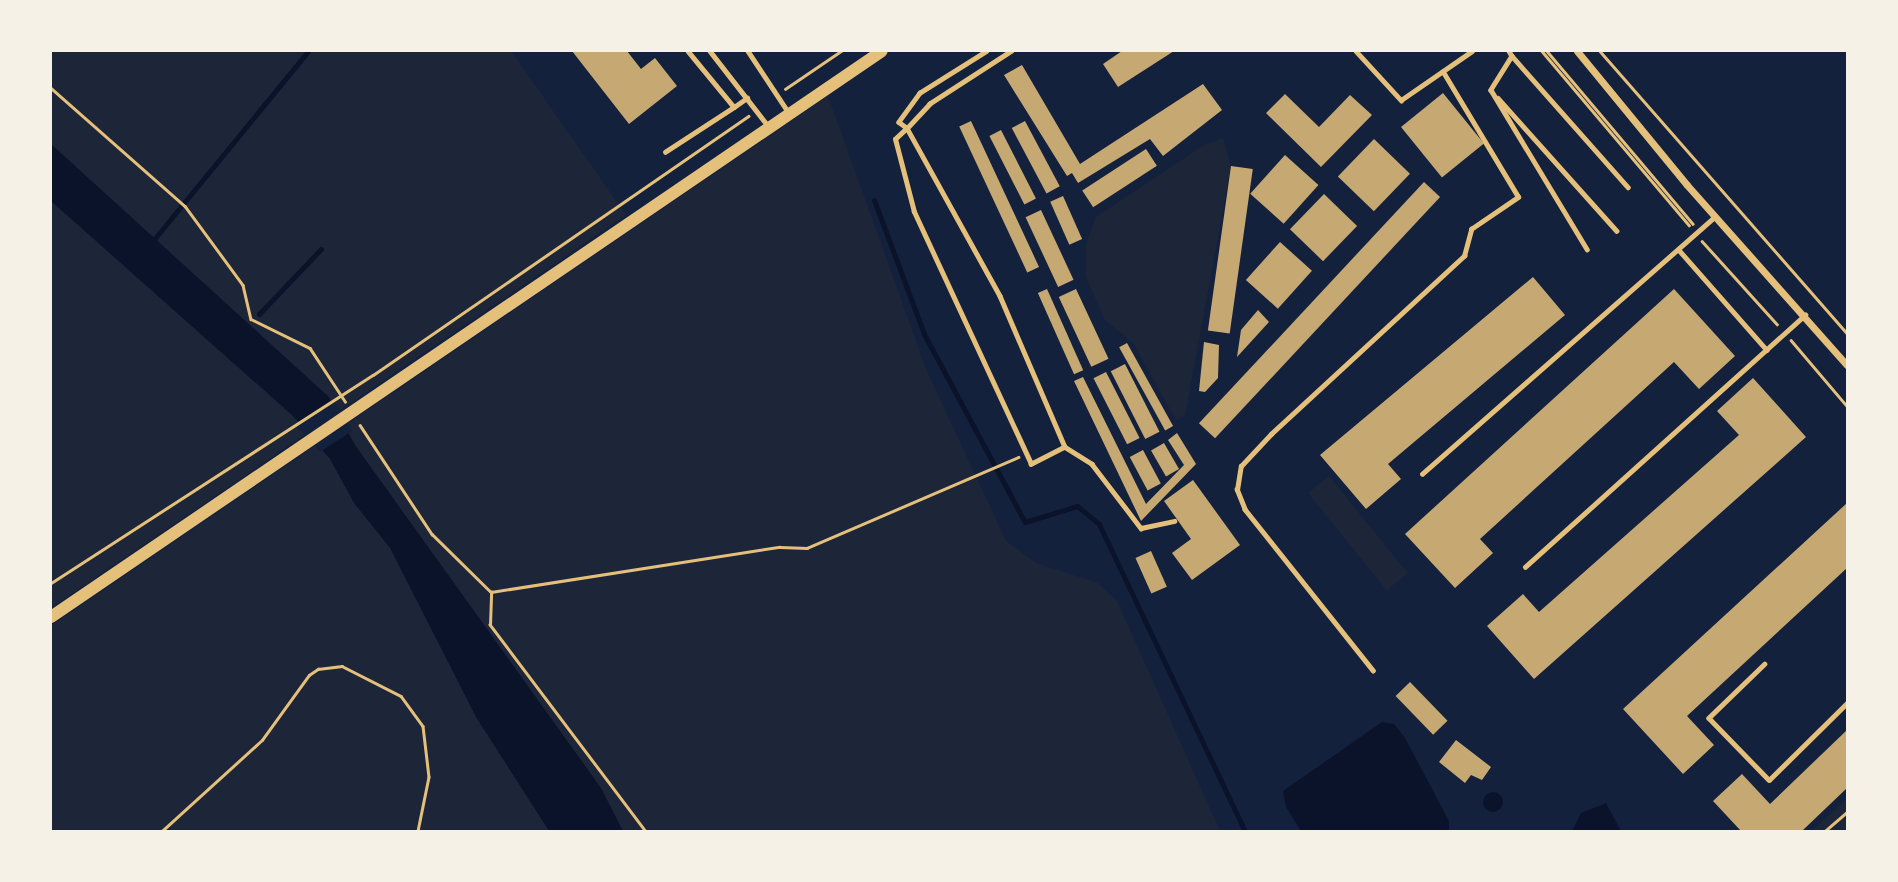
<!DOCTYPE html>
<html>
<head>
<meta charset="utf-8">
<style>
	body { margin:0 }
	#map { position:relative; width:1898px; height:882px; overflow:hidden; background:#14213d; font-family:"Fira Sans Condensed",sans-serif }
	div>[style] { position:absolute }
	.green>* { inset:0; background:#1d2539; transform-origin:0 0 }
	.water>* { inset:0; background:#0b132b }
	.round { border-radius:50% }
	.pier>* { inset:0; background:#14213d }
	.stream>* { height:5px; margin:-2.5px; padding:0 2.5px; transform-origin:2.5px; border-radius:2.5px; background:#0b132b }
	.building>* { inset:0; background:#c6a872; transform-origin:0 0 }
	.path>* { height:2.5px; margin:-1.25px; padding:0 1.25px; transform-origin:1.25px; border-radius:1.25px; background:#e5c07b }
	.service>* { height:4.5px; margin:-2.25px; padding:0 2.25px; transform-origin:2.25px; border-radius:2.25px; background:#e5c07b }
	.minor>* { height:7px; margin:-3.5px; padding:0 3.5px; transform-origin:3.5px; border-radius:3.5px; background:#e5c07b }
	.primary>* { height:12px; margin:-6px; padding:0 6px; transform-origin:6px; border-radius:6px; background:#e5c07b }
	span { translate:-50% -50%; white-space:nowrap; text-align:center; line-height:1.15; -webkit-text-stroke:5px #f6f1e7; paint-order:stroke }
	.frame { position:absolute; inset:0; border:52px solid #f6f1e7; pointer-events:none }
</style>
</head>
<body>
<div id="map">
	<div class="green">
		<div style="clip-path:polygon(51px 51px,511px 51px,626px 215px,51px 608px)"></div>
		<div style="clip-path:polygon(828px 96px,926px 369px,1006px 541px,1036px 563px,1098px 583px,1117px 601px,1220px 831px,51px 831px,51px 626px)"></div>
		<div style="clip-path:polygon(1223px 138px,1231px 166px,1185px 416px,1176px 420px,1133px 343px,1105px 320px,1086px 277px,1086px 244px,1096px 217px,1204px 145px)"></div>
		<div style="left:1329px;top:476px;width:125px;height:27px;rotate:51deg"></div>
		<div style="clip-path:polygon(1847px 799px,1847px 831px,1811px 831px)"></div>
	</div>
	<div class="water">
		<div style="clip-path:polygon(51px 144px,329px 397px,355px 445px,601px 788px,623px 831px,549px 831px,476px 717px,390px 548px,354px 503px,330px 459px,293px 416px,51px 201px)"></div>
		<div style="clip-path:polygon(1382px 722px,1394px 724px,1405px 738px,1449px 821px,1449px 831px,1301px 831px,1286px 807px,1283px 791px)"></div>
		<div class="round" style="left:1483px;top:792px;width:20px;height:20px"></div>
		<div style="clip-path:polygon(1606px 803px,1621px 831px,1572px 831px,1581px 813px)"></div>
	</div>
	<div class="pier">
		<div style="clip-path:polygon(335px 400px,352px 431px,320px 452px,297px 426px)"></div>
	</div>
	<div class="stream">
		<div style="left:874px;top:200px;width:143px;rotate:69.5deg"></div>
		<div style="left:924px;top:334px;width:213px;rotate:61.8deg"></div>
		<div style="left:1025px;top:522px;width:54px;rotate:-17.1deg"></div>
		<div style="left:1077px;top:506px;width:28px;rotate:39deg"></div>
		<div style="left:1099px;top:524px;width:340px;rotate:64.6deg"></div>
		<div style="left:151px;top:243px;width:248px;rotate:-50.7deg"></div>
		<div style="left:259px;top:314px;width:90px;rotate:-46.4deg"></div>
	</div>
	<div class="building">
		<div style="clip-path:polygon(572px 51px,627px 51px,641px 69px,655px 58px,677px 86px,629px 124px)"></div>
		<div style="clip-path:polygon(1122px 51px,1174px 51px,1118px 87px,1103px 64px)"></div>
		<div style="clip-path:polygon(1022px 65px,1080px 164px,1203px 84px,1222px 110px,1163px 156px,1150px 139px,1078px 183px,1072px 173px,1067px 176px,1004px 75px)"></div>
		<div style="left:1443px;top:93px;width:65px;height:54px;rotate:51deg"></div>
		<div style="clip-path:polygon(1285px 94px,1319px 127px,1350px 95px,1372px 115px,1321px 167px,1266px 113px)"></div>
		<div style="left:971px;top:121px;width:161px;height:13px;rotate:65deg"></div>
		<div style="left:1025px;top:121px;width:74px;height:15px;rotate:62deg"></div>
		<div style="left:1001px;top:130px;width:77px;height:13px;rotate:63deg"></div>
		<div style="left:1374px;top:139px;width:50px;height:52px;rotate:44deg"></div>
		<div style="left:1146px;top:149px;width:20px;height:76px;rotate:57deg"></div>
		<div style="left:1285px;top:155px;width:45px;height:52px;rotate:42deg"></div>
		<div style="left:1231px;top:166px;width:22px;height:166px;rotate:8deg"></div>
		<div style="left:1424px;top:182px;width:22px;height:330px;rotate:43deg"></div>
		<div style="left:1324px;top:194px;width:46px;height:49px;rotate:44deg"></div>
		<div style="left:1063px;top:196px;width:47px;height:14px;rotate:66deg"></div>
		<div style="left:1041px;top:210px;width:77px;height:17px;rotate:65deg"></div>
		<div style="left:1280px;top:242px;width:43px;height:51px;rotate:42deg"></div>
		<div style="clip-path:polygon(1533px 277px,1565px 315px,1388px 464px,1401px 479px,1366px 509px,1320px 455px)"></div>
		<div style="left:1047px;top:289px;width:89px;height:10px;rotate:66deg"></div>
		<div style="left:1076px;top:289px;width:77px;height:19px;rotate:65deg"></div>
		<div style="clip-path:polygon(1674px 289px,1735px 356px,1699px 389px,1674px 362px,1480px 539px,1493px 553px,1455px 588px,1405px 534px)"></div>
		<div style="clip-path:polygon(1258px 310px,1269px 322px,1237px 357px,1241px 330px)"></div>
		<div style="clip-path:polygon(1204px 342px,1219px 345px,1218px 378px,1205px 392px,1199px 391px)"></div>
		<div style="left:1127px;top:343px;width:95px;height:9px;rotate:61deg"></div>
		<div style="left:1125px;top:364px;width:76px;height:16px;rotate:63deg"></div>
		<div style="left:1106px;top:372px;width:74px;height:14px;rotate:63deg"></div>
		<div style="clip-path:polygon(1083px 377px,1146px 504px,1184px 465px,1168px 440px,1177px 433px,1196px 464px,1141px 521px,1074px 381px)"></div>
		<div style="clip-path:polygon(1753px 378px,1806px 437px,1534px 679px,1487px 626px,1523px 594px,1539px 612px,1739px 435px,1717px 411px)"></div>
		<div style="left:1164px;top:443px;width:30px;height:15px;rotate:60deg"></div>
		<div style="left:1143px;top:450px;width:38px;height:15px;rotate:62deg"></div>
		<div style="clip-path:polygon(1193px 480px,1240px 545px,1192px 580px,1172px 553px,1191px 539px,1164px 501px)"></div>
		<div style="clip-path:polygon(1847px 503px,1847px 568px,1687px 716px,1714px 745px,1683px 774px,1623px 709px)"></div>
		<div style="left:1151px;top:551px;width:39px;height:17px;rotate:66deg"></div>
		<div style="left:1410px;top:682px;width:54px;height:20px;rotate:46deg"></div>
		<div style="clip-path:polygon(1847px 730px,1847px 788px,1802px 831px,1741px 831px,1713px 801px,1742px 774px,1770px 804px)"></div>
		<div style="clip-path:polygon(1456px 740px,1491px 767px,1482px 780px,1471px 775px,1465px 783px,1439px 762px)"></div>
	</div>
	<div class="path">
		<div style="left:1542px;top:51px;width:228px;rotate:49.8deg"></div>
		<div style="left:1547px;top:51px;width:226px;rotate:49.8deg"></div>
		<div style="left:1600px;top:51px;width:375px;rotate:48.8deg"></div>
		<div style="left:51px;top:88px;width:179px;rotate:41.4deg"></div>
		<div style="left:185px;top:206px;width:98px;rotate:53.7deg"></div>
		<div style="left:243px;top:285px;width:35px;rotate:77deg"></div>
		<div style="left:251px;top:319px;width:66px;rotate:26.2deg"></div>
		<div style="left:310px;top:348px;width:64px;rotate:56.6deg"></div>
		<div style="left:785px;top:89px;width:68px;rotate:-34.2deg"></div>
		<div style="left:1702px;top:241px;width:112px;rotate:47.9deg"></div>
		<div style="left:1791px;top:340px;width:87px;rotate:49.7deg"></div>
		<div style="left:360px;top:425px;width:131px;rotate:56.6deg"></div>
		<div style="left:432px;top:534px;width:83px;rotate:44.5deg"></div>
		<div style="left:51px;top:583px;width:383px;rotate:-32.9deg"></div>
		<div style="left:373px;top:375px;width:456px;rotate:-34.6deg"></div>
		<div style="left:162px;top:831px;width:135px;rotate:-42.3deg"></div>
		<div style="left:262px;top:740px;width:80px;rotate:-54.1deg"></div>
		<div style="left:309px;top:675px;width:11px;rotate:-34deg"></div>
		<div style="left:318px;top:669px;width:24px;rotate:-7deg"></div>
		<div style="left:342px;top:666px;width:66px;rotate:27deg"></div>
		<div style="left:401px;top:696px;width:37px;rotate:54deg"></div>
		<div style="left:423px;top:726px;width:51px;rotate:83.3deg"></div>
		<div style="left:429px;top:777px;width:55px;rotate:101.5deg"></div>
		<div style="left:645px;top:831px;width:258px;rotate:-127deg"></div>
		<div style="left:490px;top:625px;width:33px;rotate:-88deg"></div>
		<div style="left:491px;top:592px;width:292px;rotate:-8.9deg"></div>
		<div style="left:780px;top:547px;width:27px;rotate:2deg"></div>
		<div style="left:807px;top:548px;width:230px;rotate:-23.3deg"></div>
		<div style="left:1825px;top:831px;width:29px;rotate:-41deg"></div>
	</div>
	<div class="service">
		<div style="left:688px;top:51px;width:72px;rotate:50.6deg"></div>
		<div style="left:734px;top:107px;width:16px;rotate:-35deg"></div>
		<div style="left:710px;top:51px;width:96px;rotate:52.2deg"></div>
		<div style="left:748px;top:51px;width:74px;rotate:56.5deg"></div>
		<div style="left:987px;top:51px;width:79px;rotate:147.9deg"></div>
		<div style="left:920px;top:93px;width:36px;rotate:126deg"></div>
		<div style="left:899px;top:122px;width:10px;rotate:37deg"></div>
		<div style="left:907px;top:128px;width:192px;rotate:61deg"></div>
		<div style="left:1000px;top:296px;width:164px;rotate:66.7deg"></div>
		<div style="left:1065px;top:447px;width:38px;rotate:153deg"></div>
		<div style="left:1031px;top:464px;width:278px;rotate:-114.9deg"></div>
		<div style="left:914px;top:212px;width:75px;rotate:-104.6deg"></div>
		<div style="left:895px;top:139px;width:16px;rotate:-43deg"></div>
		<div style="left:907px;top:128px;width:33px;rotate:-47deg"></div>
		<div style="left:929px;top:104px;width:98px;rotate:-32.9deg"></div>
		<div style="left:1356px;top:51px;width:67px;rotate:47.4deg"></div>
		<div style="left:1401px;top:100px;width:86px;rotate:-34.6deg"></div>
		<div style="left:1509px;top:51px;width:6px;rotate:59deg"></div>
		<div style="left:1512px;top:56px;width:40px;rotate:122deg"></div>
		<div style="left:1491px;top:90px;width:186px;rotate:58.9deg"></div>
		<div style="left:1512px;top:56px;width:175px;rotate:48.5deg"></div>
		<div style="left:1498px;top:98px;width:178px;rotate:48.2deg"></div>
		<div style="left:665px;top:152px;width:82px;rotate:-33.1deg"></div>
		<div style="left:1679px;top:250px;width:133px;rotate:48.7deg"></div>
		<div style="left:1065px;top:447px;width:32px;rotate:32deg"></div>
		<div style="left:1092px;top:464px;width:81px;rotate:52.6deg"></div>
		<div style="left:1141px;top:528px;width:34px;rotate:-12deg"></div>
		<div style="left:1422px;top:474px;width:390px;rotate:-41.3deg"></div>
		<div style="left:1525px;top:567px;width:377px;rotate:-42deg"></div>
		<div style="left:1765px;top:664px;width:78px;rotate:136deg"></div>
		<div style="left:1709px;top:718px;width:86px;rotate:45.9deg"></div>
		<div style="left:1769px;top:780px;width:110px;rotate:-44.6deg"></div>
		<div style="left:1373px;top:671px;width:206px;rotate:-128.5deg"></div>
		<div style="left:1245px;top:510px;width:22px;rotate:-112deg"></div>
		<div style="left:1237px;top:490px;width:24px;rotate:-81deg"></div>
		<div style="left:1241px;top:466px;width:44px;rotate:-46.8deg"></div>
		<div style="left:1271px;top:434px;width:263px;rotate:-42.7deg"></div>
		<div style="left:1464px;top:256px;width:28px;rotate:-75deg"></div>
		<div style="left:1471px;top:229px;width:57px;rotate:-34.2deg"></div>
		<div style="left:1518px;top:197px;width:146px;rotate:-121deg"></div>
	</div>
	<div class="minor">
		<div style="left:1577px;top:51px;width:173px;rotate:50.6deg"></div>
		<div style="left:1687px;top:185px;width:241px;rotate:48.4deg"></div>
	</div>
	<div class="primary">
		<div style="left:51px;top:617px;width:1005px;rotate:-34.26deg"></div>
	</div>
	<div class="frame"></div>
</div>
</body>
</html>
